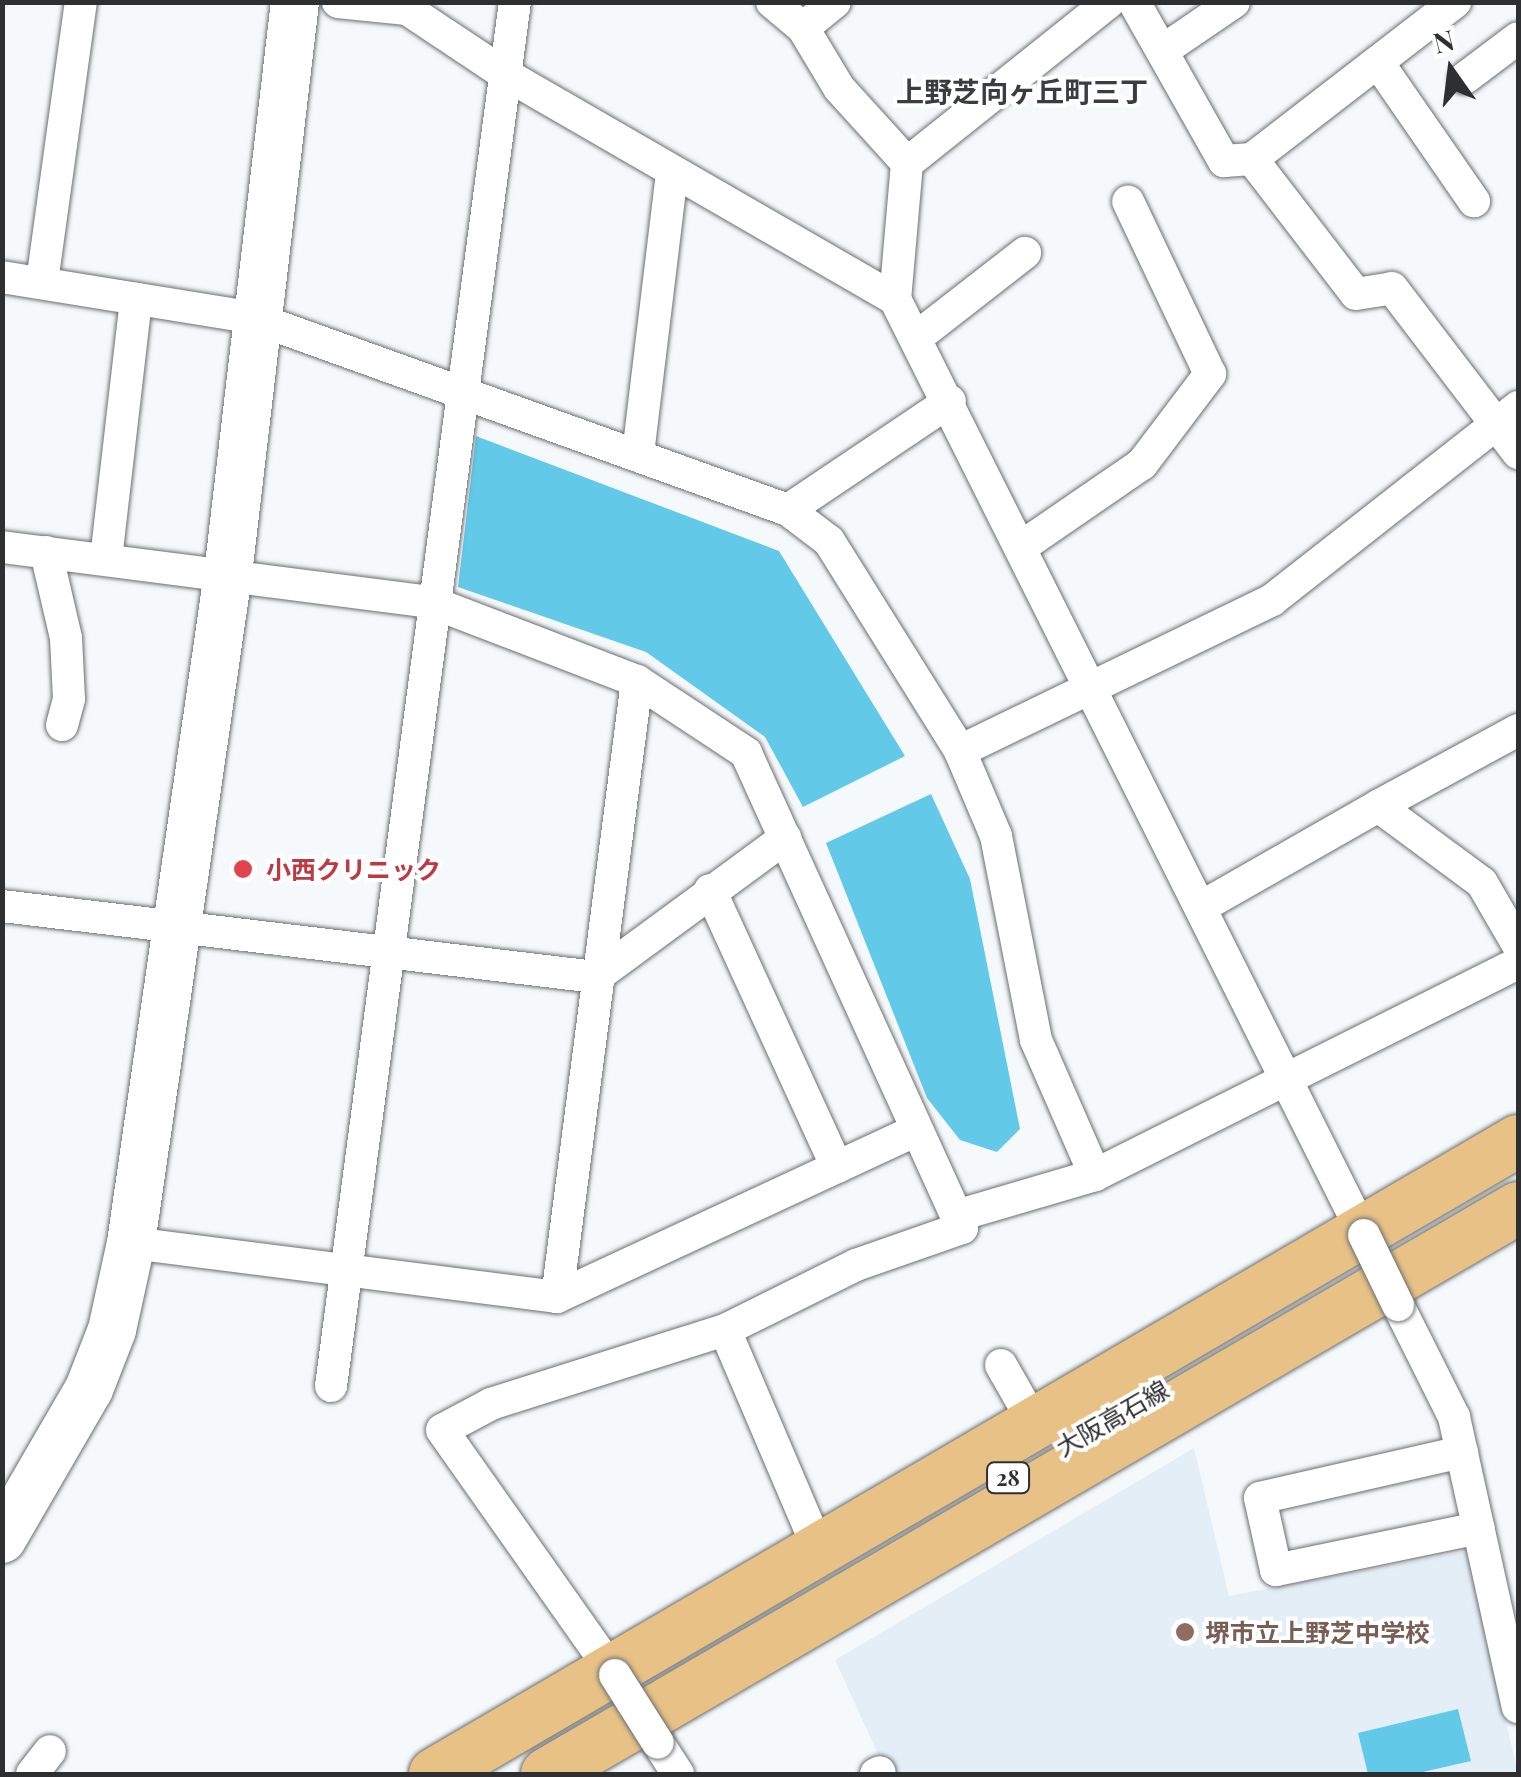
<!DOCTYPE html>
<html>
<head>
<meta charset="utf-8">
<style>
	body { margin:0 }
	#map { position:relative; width:1521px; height:1777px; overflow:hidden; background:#f5f9fc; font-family:"Playfair Display","Noto Sans JP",serif }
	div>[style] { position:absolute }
	.built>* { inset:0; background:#e4eef7 }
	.water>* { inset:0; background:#62c9e8 }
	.roads { filter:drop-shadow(0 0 2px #6b6e71) drop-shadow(0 0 2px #6b6e71) }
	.street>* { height:32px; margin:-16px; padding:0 16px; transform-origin:16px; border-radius:16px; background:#fff }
	.secondary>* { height:48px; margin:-24px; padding:0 24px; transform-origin:24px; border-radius:24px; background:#fff }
	.primary>* { height:52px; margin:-26px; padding:0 26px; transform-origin:26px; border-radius:26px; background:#e7c185 }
	.bridges { filter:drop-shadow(0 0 2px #6b6e71) drop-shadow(0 0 2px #6b6e71) }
	.street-bridge>* { height:32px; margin:-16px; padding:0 16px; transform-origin:16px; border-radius:16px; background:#fff }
	.dots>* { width:28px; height:28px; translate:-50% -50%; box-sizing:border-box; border:5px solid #fff; border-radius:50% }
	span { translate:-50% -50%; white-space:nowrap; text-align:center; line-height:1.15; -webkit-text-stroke:8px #fff; paint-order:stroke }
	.shield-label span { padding:2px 8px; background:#fff; border:2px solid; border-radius:8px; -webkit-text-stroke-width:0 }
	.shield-label { font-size:22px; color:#2e2f31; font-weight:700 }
	.health-label { font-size:25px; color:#be3a42; font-weight:700 }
	.left { translate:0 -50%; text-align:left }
	.street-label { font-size:25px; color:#2e2f31 }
	.education-label { font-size:25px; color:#785e54; font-weight:700 }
	.neighbourhood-label { font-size:28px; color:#3a3d40; font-weight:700 }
	.frame { position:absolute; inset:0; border:5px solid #2e2f31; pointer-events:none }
	.north { position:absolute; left:1401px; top:20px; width:100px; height:100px; -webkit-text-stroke:8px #fff; paint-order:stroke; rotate:346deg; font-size:28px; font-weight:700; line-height:40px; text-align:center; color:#2e2f31 }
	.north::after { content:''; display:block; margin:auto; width:35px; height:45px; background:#2e2f31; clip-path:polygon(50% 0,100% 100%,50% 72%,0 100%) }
</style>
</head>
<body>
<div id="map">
	<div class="built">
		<div style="clip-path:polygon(1194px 1448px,1229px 1596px,1467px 1551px,1518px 1774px,887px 1774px,835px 1660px)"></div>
	</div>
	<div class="water">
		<div style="clip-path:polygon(476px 436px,779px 551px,905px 756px,803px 807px,765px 737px,646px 652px,458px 587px)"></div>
		<div style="clip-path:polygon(931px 794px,970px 879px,1020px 1129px,997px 1152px,960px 1140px,927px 1098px,826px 843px)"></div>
		<div style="clip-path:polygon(1458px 1709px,1471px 1761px,1414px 1774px,1368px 1774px,1358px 1733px)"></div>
	</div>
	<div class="roads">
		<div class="street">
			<div style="left:338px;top:2px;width:69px;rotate:5.8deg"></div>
			<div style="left:407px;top:9px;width:118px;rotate:33.6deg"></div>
			<div style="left:505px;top:74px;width:450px;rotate:30deg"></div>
			<div style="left:772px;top:2px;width:40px;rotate:40deg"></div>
			<div style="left:803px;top:28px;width:70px;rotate:59deg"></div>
			<div style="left:839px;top:88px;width:101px;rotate:47.8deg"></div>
			<div style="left:1109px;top:2px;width:258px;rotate:141.4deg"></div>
			<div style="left:907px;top:163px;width:137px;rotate:95deg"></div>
			<div style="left:895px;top:299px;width:1047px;rotate:63.39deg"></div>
			<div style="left:1134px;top:2px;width:183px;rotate:60.5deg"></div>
			<div style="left:1224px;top:161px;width:28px;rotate:-4deg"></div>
			<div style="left:1252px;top:159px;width:257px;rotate:-37.7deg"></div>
			<div style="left:803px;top:28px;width:41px;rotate:-39.1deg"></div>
			<div style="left:1162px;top:51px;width:87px;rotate:-34.2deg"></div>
			<div style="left:1379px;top:64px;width:167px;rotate:55.3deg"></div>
			<div style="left:1465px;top:78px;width:66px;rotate:-37deg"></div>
			<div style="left:1252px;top:159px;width:170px;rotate:52.4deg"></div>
			<div style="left:1356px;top:294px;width:36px;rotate:-9deg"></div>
			<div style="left:1392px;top:288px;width:208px;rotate:52.6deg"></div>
			<div style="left:2px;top:277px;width:255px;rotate:9.2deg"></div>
			<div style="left:254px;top:318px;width:567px;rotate:19.78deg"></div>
			<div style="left:788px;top:510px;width:51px;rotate:37.1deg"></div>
			<div style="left:829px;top:541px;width:248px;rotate:58deg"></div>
			<div style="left:960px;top:751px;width:92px;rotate:67deg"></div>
			<div style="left:996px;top:836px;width:208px;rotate:78.9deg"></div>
			<div style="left:1036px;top:1040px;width:147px;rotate:66.4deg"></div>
			<div style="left:42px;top:282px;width:283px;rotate:-82.1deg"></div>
			<div style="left:917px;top:337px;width:137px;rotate:-37.9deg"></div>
			<div style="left:638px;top:454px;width:283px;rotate:-83.1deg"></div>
			<div style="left:788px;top:510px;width:195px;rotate:-33.9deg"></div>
			<div style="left:1024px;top:545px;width:143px;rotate:-34.5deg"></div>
			<div style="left:1142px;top:464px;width:113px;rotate:-52.9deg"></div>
			<div style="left:1210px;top:374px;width:191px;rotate:-115.4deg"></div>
			<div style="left:2px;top:547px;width:433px;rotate:7.3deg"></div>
			<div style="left:431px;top:602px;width:221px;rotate:21deg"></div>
			<div style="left:637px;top:681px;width:131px;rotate:33.4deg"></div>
			<div style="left:746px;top:753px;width:522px;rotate:65.55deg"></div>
			<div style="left:962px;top:1228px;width:112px;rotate:160.8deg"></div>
			<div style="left:856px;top:1265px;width:146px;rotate:153.6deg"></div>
			<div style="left:725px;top:1330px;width:245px;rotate:162.5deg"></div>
			<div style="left:491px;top:1404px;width:55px;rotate:152deg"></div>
			<div style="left:442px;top:1430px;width:300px;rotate:54.8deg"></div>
			<div style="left:46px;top:552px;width:88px;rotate:76.9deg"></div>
			<div style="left:66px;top:638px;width:61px;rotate:87.2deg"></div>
			<div style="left:69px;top:699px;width:27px;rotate:105deg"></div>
			<div style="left:106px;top:559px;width:262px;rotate:-83.4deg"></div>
			<div style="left:1518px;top:730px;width:159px;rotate:151.5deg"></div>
			<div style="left:1378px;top:806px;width:129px;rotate:36.5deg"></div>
			<div style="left:1482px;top:883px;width:72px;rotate:59.9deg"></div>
			<div style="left:960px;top:751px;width:347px;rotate:-25.8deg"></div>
			<div style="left:1272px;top:600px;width:313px;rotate:-38.1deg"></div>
			<div style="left:710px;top:890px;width:305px;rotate:65.4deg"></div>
			<div style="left:2px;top:906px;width:598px;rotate:6.82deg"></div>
			<div style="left:596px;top:977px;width:235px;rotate:-36.3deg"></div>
			<div style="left:1203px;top:906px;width:202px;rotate:-29.7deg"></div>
			<div style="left:956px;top:1216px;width:145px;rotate:-16.4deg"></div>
			<div style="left:1095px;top:1175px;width:473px;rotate:-26.6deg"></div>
			<div style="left:131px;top:1243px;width:429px;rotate:7.2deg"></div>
			<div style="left:557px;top:1297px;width:395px;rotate:-24.9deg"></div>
			<div style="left:557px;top:1297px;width:621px;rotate:-82.6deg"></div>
			<div style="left:1398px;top:1305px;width:125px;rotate:63.4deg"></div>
			<div style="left:1454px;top:1417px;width:297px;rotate:77.6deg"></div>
			<div style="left:725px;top:1330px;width:245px;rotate:66.9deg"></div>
			<div style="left:1001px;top:1365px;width:73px;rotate:60.3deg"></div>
			<div style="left:331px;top:1386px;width:1396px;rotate:-82.43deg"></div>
			<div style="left:1462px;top:1452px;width:207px;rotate:167.2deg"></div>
			<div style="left:1260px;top:1498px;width:74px;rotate:77.5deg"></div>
			<div style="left:1276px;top:1570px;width:207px;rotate:-11.7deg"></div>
			<div style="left:658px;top:1743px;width:37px;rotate:57deg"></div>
			<div style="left:32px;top:1774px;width:29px;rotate:-52deg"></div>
			<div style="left:876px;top:1774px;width:4px;rotate:-27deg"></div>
		</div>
		<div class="secondary">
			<div style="left:2px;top:1539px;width:173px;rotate:-59.9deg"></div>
			<div style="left:89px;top:1389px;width:63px;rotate:-68.7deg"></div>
			<div style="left:112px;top:1330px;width:89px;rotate:-77.7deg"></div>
			<div style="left:131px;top:1243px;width:676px;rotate:-81.75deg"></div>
			<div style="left:228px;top:574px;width:576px;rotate:-83.32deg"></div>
		</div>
		<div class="primary">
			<div style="left:435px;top:1774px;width:1254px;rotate:-30.31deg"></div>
			<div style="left:547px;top:1774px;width:1124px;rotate:-30.24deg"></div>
		</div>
	</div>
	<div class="bridges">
		<div class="street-bridge">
			<div style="left:1364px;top:1235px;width:78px;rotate:64.1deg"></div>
			<div style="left:615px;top:1675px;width:80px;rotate:57.7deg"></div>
		</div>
	</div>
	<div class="dots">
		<div style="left:243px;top:869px;background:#e0444e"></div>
		<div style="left:1185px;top:1632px;background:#8d6e63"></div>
	</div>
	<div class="shield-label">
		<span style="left:1008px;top:1478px">28</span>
	</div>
	<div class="health-label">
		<span class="left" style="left:266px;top:869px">小西クリニック</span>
	</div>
	<div class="street-label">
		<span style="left:1112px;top:1418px;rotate:-30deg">大阪高石線</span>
	</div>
	<div class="education-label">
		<span class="left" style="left:1205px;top:1632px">堺市立上野芝中学校</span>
	</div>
	<div class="neighbourhood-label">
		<span style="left:1022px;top:91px">上野芝向ヶ丘町三丁</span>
	</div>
	<div class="frame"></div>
	<div class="north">N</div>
</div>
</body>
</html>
